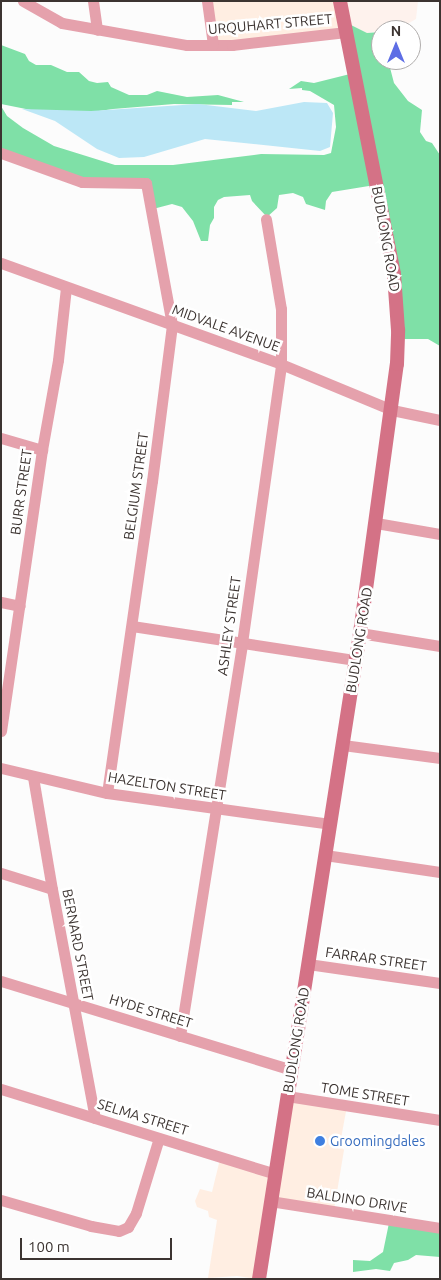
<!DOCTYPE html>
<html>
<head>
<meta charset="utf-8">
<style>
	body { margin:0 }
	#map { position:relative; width:441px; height:1280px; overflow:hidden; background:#fcfcfc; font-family:Ubuntu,sans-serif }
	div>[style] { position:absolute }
	.commercial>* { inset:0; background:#ffeee2 }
	.built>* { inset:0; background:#fef2ed }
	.forest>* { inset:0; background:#7fe0a7 }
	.water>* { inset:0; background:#bce7f6 }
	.minor>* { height:11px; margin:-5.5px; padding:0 5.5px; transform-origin:5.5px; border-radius:5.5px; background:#e5a1ac }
	.secondary>* { height:14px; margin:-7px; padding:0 7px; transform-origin:7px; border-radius:7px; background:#d47286 }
	.dots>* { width:14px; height:14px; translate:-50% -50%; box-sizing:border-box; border:2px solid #fff; border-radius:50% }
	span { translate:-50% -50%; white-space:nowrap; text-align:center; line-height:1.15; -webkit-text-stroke:5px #fff; paint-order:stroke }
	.street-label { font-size:14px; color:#3c3431 }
	.shop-label { font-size:14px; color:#366cbe }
	.left { translate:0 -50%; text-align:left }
	.frame { position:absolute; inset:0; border:2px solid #3c3431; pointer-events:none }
	.north { position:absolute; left:371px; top:20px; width:50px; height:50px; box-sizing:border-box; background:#fff; border:1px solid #b1aead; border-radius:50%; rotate:0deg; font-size:14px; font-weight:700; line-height:20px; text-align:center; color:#3c3431 }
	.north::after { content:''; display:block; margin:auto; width:18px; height:22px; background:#5e6ee5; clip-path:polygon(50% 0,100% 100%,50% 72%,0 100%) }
	.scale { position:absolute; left:20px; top:1238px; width:152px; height:22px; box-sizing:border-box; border:2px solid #3c3431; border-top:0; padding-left:6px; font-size:15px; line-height:18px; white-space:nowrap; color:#3c3431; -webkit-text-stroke:4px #fff; paint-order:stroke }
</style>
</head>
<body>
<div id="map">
	<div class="commercial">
		<div style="clip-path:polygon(207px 1px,340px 1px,346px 30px,214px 44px)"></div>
		<div style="clip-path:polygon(286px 1102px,347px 1106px,340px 1144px,344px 1150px,334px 1210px,274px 1201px,258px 1279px,237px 1276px,208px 1278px,217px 1220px,209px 1217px,208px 1211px,197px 1207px,195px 1201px,200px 1189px,212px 1192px,220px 1159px,273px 1172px)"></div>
	</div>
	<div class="built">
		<div style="clip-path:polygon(340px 1px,418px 1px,416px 19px,397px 30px,367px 33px,345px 22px)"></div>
	</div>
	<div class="forest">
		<div style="clip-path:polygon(345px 22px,367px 33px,381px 32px,381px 60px,388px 60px,394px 83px,408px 101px,422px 110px,420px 132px,426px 141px,432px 143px,440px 155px,440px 346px,428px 339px,399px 339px,375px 185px,332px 192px,326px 201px,325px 210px,306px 204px,303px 197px,293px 193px,279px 195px,277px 208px,267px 217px,252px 201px,250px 195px,224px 197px,218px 200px,214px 207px,214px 218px,210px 225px,208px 241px,201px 241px,193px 221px,182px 207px,172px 204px,153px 209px,147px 185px,78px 180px,1px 151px,1px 106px,7px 116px,23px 128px,54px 146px,115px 165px,173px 165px,261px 154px,324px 155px,331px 153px,336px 127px,334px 105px,310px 91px,302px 90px,302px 88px,289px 89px,301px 81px,314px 83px,354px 73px)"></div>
		<div style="clip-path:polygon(1px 45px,25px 54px,29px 61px,36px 65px,51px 65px,67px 72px,79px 72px,89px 81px,97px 83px,108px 82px,111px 87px,129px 95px,147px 95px,157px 91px,187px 97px,218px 95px,244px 102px,232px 102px,232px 105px,174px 104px,113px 109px,71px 115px,36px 111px,1px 104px)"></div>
		<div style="clip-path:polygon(389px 1223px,440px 1228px,440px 1257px,416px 1255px,408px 1260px,394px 1263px,390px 1271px,376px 1269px,353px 1272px,353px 1260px,370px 1261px,383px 1252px)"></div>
	</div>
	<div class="water">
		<div style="clip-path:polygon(304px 102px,327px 103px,333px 113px,330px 147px,320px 151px,205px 139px,144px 157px,119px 158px,97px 149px,55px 121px,22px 109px,91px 111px,198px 104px,256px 111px)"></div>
	</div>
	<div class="minor">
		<div style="left:23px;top:1px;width:45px;rotate:29.4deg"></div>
		<div style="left:62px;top:23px;width:127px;rotate:10deg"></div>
		<div style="left:187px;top:45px;width:45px"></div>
		<div style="left:232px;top:45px;width:115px;rotate:-6.5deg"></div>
		<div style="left:93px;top:1px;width:29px;rotate:82deg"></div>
		<div style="left:207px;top:1px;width:44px;rotate:82.2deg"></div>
		<div style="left:1px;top:153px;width:86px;rotate:19.7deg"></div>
		<div style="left:82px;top:182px;width:64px;rotate:0.9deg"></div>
		<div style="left:146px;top:183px;width:144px;rotate:79.6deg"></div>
		<div style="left:172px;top:325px;width:157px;rotate:97.3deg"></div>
		<div style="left:152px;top:481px;width:315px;rotate:98.2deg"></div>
		<div style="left:1px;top:263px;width:298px;rotate:19.8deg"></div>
		<div style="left:281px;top:364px;width:120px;rotate:22.5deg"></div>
		<div style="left:392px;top:410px;width:49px;rotate:11.8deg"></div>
		<div style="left:1px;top:438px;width:43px;rotate:16.3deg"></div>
		<div style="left:376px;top:523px;width:65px;rotate:9.8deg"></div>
		<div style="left:1px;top:602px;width:19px;rotate:12deg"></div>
		<div style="left:132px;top:626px;width:226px;rotate:8.7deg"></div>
		<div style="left:360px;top:633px;width:81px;rotate:9.2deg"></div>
		<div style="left:1px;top:731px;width:284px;rotate:-81.7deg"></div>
		<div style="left:42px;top:450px;width:91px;rotate:-79.9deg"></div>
		<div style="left:58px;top:360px;width:72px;rotate:-83.7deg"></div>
		<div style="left:343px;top:745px;width:98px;rotate:7.6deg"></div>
		<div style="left:1px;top:768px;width:109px;rotate:13.3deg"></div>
		<div style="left:107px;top:793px;width:225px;rotate:7.9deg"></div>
		<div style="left:33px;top:777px;width:114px;rotate:80.4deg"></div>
		<div style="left:52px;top:889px;width:233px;rotate:79.4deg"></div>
		<div style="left:325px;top:855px;width:116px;rotate:8.4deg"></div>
		<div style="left:1px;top:873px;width:53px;rotate:17.4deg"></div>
		<div style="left:308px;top:964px;width:133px;rotate:8.2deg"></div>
		<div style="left:1px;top:981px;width:304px;rotate:17deg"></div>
		<div style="left:180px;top:1036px;width:398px;rotate:-81deg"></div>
		<div style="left:242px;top:643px;width:282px;rotate:-82deg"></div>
		<div style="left:281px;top:364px;width:55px;rotate:-90deg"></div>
		<div style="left:281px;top:309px;width:91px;rotate:-99.5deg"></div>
		<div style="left:1px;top:1089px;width:287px;rotate:17.2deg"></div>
		<div style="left:287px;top:1096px;width:155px;rotate:8.9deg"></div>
		<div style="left:1px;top:1200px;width:94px;rotate:16.1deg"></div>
		<div style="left:91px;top:1226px;width:28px;rotate:10deg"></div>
		<div style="left:119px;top:1231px;width:10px;rotate:-24deg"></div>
		<div style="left:128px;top:1227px;width:16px;rotate:-60deg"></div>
		<div style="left:136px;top:1213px;width:78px;rotate:-73deg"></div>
		<div style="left:270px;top:1201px;width:172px;rotate:9deg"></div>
	</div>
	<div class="secondary">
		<div style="left:259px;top:1279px;width:654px;rotate:-81.11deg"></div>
		<div style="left:360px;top:633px;width:272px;rotate:-82.2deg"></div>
		<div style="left:397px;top:364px;width:34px;rotate:-88deg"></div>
		<div style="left:398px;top:330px;width:56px;rotate:-94.1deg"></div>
		<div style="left:394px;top:274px;width:278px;rotate:-101.2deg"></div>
	</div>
	<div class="dots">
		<div style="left:320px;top:1141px;background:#3f7fe0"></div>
	</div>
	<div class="street-label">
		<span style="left:270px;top:24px;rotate:-5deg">URQUHART STREET</span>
		<span style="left:386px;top:239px;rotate:80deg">BUDLONG ROAD</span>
		<span style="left:226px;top:328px;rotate:20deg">MIDVALE AVENUE</span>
		<span style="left:136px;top:486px;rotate:-82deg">BELGIUM STREET</span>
		<span style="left:21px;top:492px;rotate:-82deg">BURR STREET</span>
		<span style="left:229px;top:626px;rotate:-82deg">ASHLEY STREET</span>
		<span style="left:359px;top:640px;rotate:-81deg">BUDLONG ROAD</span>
		<span style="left:167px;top:786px;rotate:9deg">HAZELTON STREET</span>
		<span style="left:78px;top:945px;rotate:79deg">BERNARD STREET</span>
		<span style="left:376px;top:959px;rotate:8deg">FARRAR STREET</span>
		<span style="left:151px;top:1011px;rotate:17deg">HYDE STREET</span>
		<span style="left:296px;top:1040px;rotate:-81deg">BUDLONG ROAD</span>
		<span style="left:365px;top:1094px;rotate:9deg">TOME STREET</span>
		<span style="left:143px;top:1117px;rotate:17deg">SELMA STREET</span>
		<span style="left:357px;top:1200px;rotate:9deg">BALDINO DRIVE</span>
	</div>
	<div class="shop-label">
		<span class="left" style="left:330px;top:1141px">Groomingdales</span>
	</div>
	<div class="frame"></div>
	<div class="north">N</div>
	<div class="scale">100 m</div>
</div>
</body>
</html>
